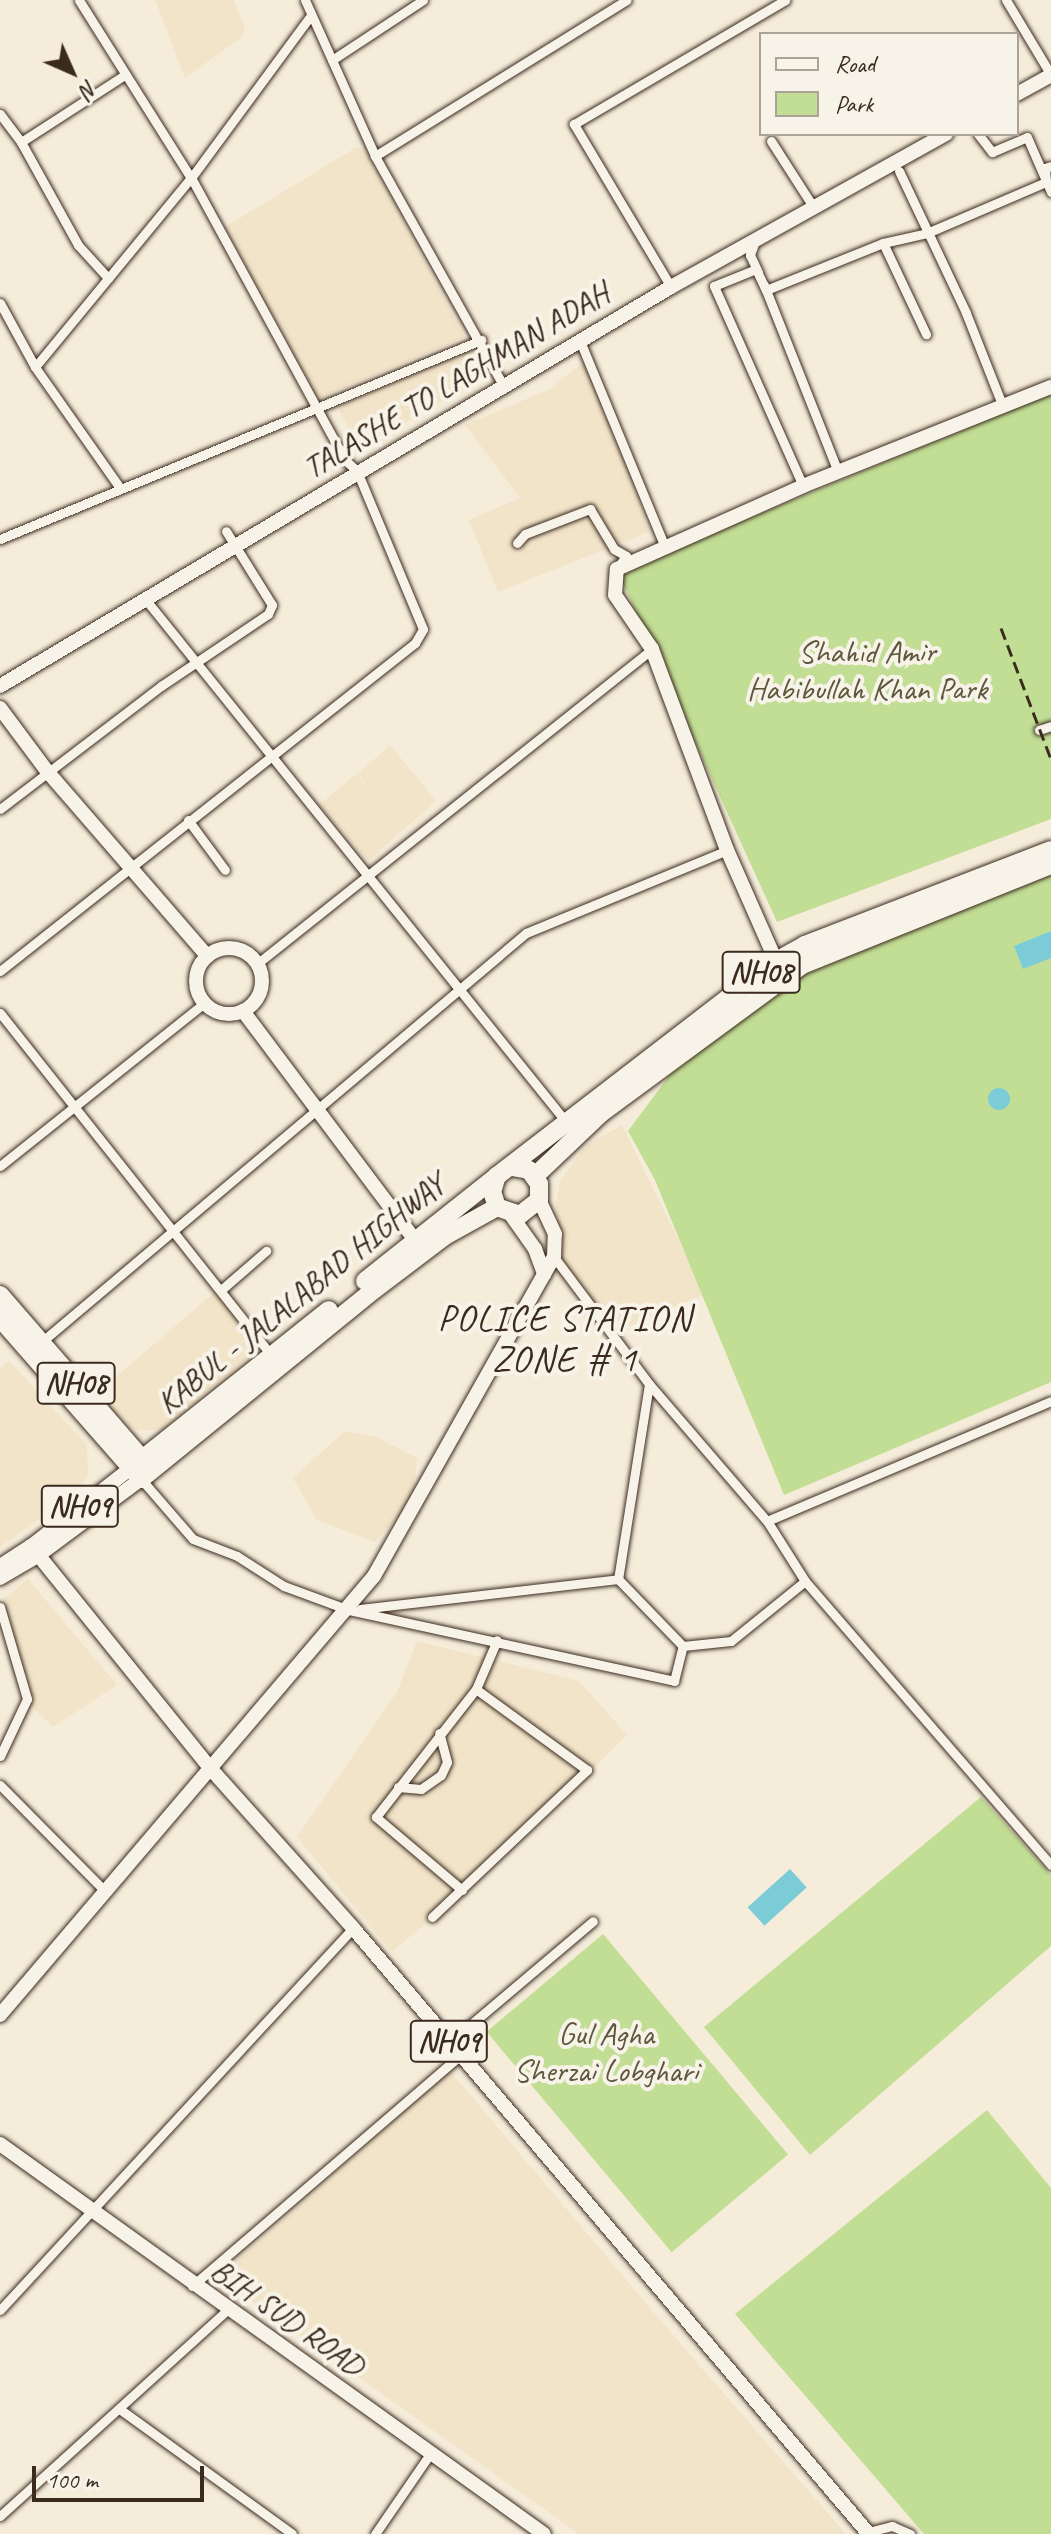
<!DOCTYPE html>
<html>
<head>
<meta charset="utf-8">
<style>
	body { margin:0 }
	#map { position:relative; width:1051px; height:2534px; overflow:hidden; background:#f5ecda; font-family:Caveat,sans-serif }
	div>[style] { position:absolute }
	.built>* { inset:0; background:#f2e4c9 }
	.green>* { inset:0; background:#c2de95; transform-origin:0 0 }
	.water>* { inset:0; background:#7cccd8; transform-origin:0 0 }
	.round { border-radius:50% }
	.roads { filter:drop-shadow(0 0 2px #3b2a1e) drop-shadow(0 0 2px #3b2a1e) }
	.street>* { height:9px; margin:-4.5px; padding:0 4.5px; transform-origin:4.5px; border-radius:4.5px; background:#f7f3e8 }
	.secondary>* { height:14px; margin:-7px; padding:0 7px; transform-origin:7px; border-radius:7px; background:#f7f3e8 }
	.secondary>.ring { margin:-7px; padding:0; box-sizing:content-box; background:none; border:14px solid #f7f3e8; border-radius:50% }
	.primary>* { height:14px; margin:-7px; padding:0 7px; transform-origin:7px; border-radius:7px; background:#f7f3e8 }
	.highway>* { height:18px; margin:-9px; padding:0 9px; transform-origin:9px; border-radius:9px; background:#f7f3e8 }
	.rail>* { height:3px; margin-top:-1.5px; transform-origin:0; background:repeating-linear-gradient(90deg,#3b2a1e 0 12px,transparent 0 18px) }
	span { translate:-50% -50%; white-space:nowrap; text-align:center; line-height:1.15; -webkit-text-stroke:8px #f7f3e8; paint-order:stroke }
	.shield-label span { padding:2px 6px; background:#f7f3e8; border:2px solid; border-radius:6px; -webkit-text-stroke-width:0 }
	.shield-label { font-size:30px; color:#3b2a1e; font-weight:700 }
	.street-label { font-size:32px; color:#3b2a1e }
	.park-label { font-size:32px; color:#5d573c }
	.quarter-label { font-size:36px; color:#3b2a1e; letter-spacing:2px }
	.legend { position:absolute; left:759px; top:32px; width:260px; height:104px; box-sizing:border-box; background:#f7f3e8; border:2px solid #aca397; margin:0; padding:10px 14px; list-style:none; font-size:24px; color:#3b2a1e }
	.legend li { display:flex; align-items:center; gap:16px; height:40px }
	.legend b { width:40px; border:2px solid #aca397 }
	.north { position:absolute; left:32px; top:32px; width:80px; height:80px; -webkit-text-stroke:6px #f7f3e8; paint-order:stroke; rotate:135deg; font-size:22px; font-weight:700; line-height:32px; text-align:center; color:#3b2a1e }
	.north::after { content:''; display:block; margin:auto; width:28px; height:36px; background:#3b2a1e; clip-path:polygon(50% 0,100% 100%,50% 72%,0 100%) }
	.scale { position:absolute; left:32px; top:2466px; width:172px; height:36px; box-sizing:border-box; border:4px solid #3b2a1e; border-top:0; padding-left:10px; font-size:24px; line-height:28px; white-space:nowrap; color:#3b2a1e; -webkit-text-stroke:6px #f7f3e8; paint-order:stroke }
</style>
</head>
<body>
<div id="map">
	<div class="built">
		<div style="clip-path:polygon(155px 0,234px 0,245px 29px,242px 37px,185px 78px)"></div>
		<div style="clip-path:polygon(357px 147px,366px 152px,465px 337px,319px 399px,225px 227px)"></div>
		<div style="clip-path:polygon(470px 351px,484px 377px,360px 449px,337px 407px)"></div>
		<div style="clip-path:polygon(585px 361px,628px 463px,649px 532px,498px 592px,469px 520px,520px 498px,465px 425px,548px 390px)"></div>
		<div style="clip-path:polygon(390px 745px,436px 801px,368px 861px,319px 805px,356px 774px,372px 792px,358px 774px)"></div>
		<div style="clip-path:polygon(622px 1125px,705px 1294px,623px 1329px,604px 1317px,562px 1264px,556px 1205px,560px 1181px,585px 1146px)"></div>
		<div style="clip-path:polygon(217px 1290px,261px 1347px,162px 1430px,134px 1430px,96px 1394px)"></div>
		<div style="clip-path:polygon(9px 1361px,87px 1445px,88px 1476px,76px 1493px,0 1547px,0 1368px)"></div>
		<div style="clip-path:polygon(345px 1431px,376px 1437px,417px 1458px,413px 1500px,375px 1542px,317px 1520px,293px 1478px)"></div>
		<div style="clip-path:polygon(28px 1579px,117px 1685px,53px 1727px,30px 1705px,3px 1600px)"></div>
		<div style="clip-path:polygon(417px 1641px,579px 1681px,627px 1735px,512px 1849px,392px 1952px,297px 1837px,397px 1692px)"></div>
		<div style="clip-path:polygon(450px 2071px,666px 2327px,846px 2534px,579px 2534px,218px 2277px)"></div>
	</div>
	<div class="green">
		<div style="clip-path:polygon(1051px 394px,1051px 819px,777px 922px,618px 572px)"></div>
		<div style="clip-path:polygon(1051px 872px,1051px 1382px,784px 1495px,655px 1180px,628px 1131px,686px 1053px,745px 1009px,839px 954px)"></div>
		<div style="clip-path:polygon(981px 1797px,1051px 1875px,1051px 1946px,810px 2155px,704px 2027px)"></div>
		<div style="left:603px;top:1934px;width:288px;height:152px;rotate:50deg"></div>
		<div style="clip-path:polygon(987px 2110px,1051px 2188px,1051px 2534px,924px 2534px,735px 2314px)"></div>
	</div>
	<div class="water">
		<div style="clip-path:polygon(1051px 931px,1051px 958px,1023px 969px,1014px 946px)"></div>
		<div class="round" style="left:988px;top:1088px;width:22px;height:22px"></div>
		<div style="left:790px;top:1869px;width:25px;height:57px;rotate:48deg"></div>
	</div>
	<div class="roads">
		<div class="street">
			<div style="left:305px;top:0;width:171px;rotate:65.8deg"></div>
			<div style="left:375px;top:156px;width:265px;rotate:60.8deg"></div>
			<div style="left:1006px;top:0;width:87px;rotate:59deg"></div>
			<div style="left:332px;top:60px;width:109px;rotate:-33.4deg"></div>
			<div style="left:0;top:114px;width:35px;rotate:53deg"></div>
			<div style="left:21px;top:142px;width:118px;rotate:61deg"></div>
			<div style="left:78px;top:245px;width:45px;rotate:47.7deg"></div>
			<div style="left:978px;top:134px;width:23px;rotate:52deg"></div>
			<div style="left:992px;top:152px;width:38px;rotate:-23deg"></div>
			<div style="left:1027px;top:137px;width:60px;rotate:66.4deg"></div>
			<div style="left:771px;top:141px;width:80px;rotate:57.3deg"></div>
			<div style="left:21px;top:142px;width:121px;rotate:-32.9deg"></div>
			<div style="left:375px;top:156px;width:296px;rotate:-31.8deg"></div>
			<div style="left:899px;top:171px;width:157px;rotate:64.7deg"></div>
			<div style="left:966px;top:313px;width:101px;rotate:68.5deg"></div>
			<div style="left:755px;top:241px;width:15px;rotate:110deg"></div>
			<div style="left:750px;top:255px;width:19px;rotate:65deg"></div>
			<div style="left:883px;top:243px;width:101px;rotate:64.7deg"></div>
			<div style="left:764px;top:285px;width:201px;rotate:68.4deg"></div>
			<div style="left:671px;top:287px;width:190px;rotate:-120.8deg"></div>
			<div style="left:574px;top:124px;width:245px;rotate:-30.4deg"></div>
			<div style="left:0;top:303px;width:73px;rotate:61.3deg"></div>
			<div style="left:35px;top:367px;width:148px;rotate:54.9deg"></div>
			<div style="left:580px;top:341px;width:221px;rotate:67.6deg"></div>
			<div style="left:35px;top:367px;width:245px;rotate:-50.5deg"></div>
			<div style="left:191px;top:178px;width:199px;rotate:-53.6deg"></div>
			<div style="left:803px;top:486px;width:219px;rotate:-114deg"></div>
			<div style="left:714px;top:286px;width:45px;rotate:-22deg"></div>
			<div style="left:756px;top:269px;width:23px;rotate:65deg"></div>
			<div style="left:766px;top:290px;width:126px;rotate:-21.9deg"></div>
			<div style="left:883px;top:243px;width:45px;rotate:-12.8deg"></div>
			<div style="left:927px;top:233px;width:129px;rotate:-23.2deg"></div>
			<div style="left:1046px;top:182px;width:14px;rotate:-94deg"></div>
			<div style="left:1045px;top:168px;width:6px;rotate:-18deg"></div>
			<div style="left:0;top:539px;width:521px;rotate:-22.48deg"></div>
			<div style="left:517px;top:543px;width:12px;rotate:-48deg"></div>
			<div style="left:525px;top:534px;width:70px;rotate:-21deg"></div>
			<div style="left:590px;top:509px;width:47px;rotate:59deg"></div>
			<div style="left:614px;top:549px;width:14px;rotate:30deg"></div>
			<div style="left:626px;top:556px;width:14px;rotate:126deg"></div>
			<div style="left:146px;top:600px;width:671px;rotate:51.17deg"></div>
			<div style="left:1039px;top:730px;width:13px;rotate:-18deg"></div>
			<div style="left:0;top:809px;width:203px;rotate:-37.4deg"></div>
			<div style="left:161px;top:686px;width:129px;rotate:-33.9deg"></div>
			<div style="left:268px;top:614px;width:10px;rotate:-66deg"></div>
			<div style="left:272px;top:605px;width:87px;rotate:-121.9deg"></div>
			<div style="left:188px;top:820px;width:62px;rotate:53.5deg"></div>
			<div style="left:258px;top:963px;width:504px;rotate:-38.55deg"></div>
			<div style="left:0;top:971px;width:529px;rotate:-38.32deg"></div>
			<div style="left:415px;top:643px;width:16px;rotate:-60deg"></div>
			<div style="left:423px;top:629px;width:171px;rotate:-112.7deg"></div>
			<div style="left:357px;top:471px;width:16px;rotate:-137deg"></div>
			<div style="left:345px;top:460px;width:321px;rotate:-118.6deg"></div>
			<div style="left:191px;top:178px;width:210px;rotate:-122.2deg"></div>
			<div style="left:0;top:1013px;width:438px;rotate:51.6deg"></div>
			<div style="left:0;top:1166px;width:261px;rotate:-38.6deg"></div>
			<div style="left:554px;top:1257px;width:159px;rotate:53.2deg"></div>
			<div style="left:649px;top:1384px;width:181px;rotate:49.3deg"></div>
			<div style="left:767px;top:1521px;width:308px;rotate:-22.9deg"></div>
			<div style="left:221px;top:1290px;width:60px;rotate:-40.9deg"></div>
			<div style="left:39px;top:1344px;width:637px;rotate:-40.16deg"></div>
			<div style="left:526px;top:933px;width:217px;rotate:-22.4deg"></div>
			<div style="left:649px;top:1384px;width:197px;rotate:99deg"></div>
			<div style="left:618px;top:1579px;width:93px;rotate:45.9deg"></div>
			<div style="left:141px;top:1479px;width:79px;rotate:49.1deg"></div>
			<div style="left:193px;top:1539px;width:47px;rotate:21.1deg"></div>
			<div style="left:237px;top:1556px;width:56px;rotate:32.6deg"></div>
			<div style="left:284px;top:1586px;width:69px;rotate:20.3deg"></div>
			<div style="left:349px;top:1610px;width:333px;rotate:12.3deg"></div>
			<div style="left:674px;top:1681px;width:36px;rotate:-76deg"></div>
			<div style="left:683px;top:1646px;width:48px;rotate:-5.9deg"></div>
			<div style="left:731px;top:1641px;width:95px;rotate:-39deg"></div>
			<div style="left:805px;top:1581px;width:71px;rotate:-122.3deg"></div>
			<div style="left:805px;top:1581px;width:376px;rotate:49.1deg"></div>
			<div style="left:0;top:1607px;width:96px;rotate:73.6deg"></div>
			<div style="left:27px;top:1699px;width:63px;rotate:115.3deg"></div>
			<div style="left:360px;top:1609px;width:260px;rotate:-6.6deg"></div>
			<div style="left:0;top:1785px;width:149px;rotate:45.3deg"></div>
			<div style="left:398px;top:1787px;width:23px;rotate:5deg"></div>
			<div style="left:421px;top:1789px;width:24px;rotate:-35deg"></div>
			<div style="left:441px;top:1775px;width:14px;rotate:-65deg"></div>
			<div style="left:447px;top:1762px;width:30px;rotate:-105deg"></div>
			<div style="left:462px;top:1890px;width:113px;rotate:-139.7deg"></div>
			<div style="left:376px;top:1817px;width:162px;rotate:-52deg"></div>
			<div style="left:476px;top:1689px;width:53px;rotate:-66.8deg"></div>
			<div style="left:432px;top:1917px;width:214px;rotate:-43.5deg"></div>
			<div style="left:587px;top:1770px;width:137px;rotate:-143.9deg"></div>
			<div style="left:450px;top:2042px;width:187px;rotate:-40.2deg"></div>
			<div style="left:192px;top:2286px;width:355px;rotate:-40.7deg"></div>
			<div style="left:0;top:2310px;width:520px;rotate:-47.26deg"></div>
			<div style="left:121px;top:2410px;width:211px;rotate:35.9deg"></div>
			<div style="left:0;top:2516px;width:307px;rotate:-42.2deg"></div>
			<div style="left:868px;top:2532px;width:25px;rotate:-14deg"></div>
			<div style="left:892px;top:2526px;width:20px;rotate:24deg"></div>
			<div style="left:375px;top:2534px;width:97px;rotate:-55.5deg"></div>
		</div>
		<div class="secondary">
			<div style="left:1017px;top:94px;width:39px;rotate:-29deg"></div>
			<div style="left:0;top:686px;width:781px;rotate:-30.74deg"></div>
			<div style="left:671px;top:287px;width:315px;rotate:-29.1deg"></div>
			<div style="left:0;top:708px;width:79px;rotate:53.3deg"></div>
			<div style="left:47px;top:771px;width:245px;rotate:49.1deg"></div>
			<div class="ring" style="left:196px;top:948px;width:52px;height:52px"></div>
			<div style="left:776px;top:961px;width:121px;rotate:-113.8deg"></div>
			<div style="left:727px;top:850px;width:215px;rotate:-110.5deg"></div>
			<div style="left:652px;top:649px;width:65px;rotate:-124.4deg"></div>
			<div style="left:615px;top:595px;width:26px;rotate:-86deg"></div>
			<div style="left:617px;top:569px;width:204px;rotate:-24deg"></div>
			<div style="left:803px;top:486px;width:267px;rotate:-21.8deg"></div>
			<div style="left:243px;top:1011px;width:288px;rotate:53.1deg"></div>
			<div style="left:511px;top:1215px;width:42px;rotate:54.8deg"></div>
			<div style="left:535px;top:1249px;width:27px;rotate:70deg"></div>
			<div style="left:0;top:1566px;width:37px;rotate:-33deg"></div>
			<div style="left:0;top:1578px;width:45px;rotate:-30.5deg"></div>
			<div style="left:0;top:2015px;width:577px;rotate:-49.57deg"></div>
			<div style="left:374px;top:1576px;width:366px;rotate:-60.6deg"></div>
			<div style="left:554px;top:1257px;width:23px;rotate:-88deg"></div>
			<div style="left:555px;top:1234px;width:38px;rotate:-115deg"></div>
			<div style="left:0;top:2144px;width:669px;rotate:35.64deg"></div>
		</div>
		<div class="primary">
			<div style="left:131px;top:1468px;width:127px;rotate:142deg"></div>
			<div style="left:31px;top:1546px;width:285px;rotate:51.1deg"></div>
			<div style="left:210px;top:1768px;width:215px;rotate:48.2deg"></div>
			<div style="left:353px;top:1928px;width:796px;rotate:49.59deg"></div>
			<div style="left:39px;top:1555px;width:127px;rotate:-36.7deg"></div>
		</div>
		<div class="highway">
			<div style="left:512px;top:1167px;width:17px;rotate:10deg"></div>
			<div style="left:529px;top:1170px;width:17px;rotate:54deg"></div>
			<div style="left:539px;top:1184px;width:16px;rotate:90deg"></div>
			<div style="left:539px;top:1200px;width:24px;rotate:142deg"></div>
			<div style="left:520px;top:1215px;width:24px;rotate:-161deg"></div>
			<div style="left:497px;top:1207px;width:16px;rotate:-108deg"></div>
			<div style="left:492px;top:1192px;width:17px;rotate:-73deg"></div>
			<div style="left:497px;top:1176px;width:352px;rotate:-37.6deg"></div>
			<div style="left:776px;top:961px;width:33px;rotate:-29deg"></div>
			<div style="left:805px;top:945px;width:264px;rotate:-21.1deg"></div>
			<div style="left:535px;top:1176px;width:90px;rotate:-43.6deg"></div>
			<div style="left:600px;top:1114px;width:251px;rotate:-36.4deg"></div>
			<div style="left:802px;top:965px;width:268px;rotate:-21.9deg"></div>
			<div style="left:365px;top:1281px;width:169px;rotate:-38.5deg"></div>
			<div style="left:0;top:1295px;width:229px;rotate:49.1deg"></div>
			<div style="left:0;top:1318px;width:214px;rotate:48.8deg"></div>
			<div style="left:141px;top:1479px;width:301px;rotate:-39.1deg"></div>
			<div style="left:375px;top:1289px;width:88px;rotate:-37.1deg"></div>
			<div style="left:445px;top:1236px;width:60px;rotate:-29.1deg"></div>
			<div style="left:131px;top:1468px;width:253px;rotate:-38.6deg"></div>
		</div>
	</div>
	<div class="rail">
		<div style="left:1001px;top:628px;width:140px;rotate:69.1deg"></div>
	</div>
	<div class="shield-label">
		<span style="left:761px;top:972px">NH08</span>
		<span style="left:76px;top:1383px">NH08</span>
		<span style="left:80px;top:1506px">NH09</span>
		<span style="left:449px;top:2041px">NH09</span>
	</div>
	<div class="street-label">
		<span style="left:456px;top:381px;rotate:-31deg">TALASHE TO LAGHMAN ADAH</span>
		<span style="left:301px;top:1294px;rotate:-39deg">KABUL - JALALABAD HIGHWAY</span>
		<span style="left:287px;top:2318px;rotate:35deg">BIH SUD ROAD</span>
	</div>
	<div class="park-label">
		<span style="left:867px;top:671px">Shahid Amir<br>Habibullah Khan Park</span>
		<span style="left:606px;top:2053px">Gul Agha<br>Sherzai Lobghari</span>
	</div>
	<div class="quarter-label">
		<span style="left:565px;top:1339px">POLICE STATION<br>ZONE # 1</span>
	</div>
	<ul class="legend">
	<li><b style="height:10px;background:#f7f3e8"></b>Road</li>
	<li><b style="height:22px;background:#c2de95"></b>Park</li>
	</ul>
	<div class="north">N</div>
	<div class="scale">100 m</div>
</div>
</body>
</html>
